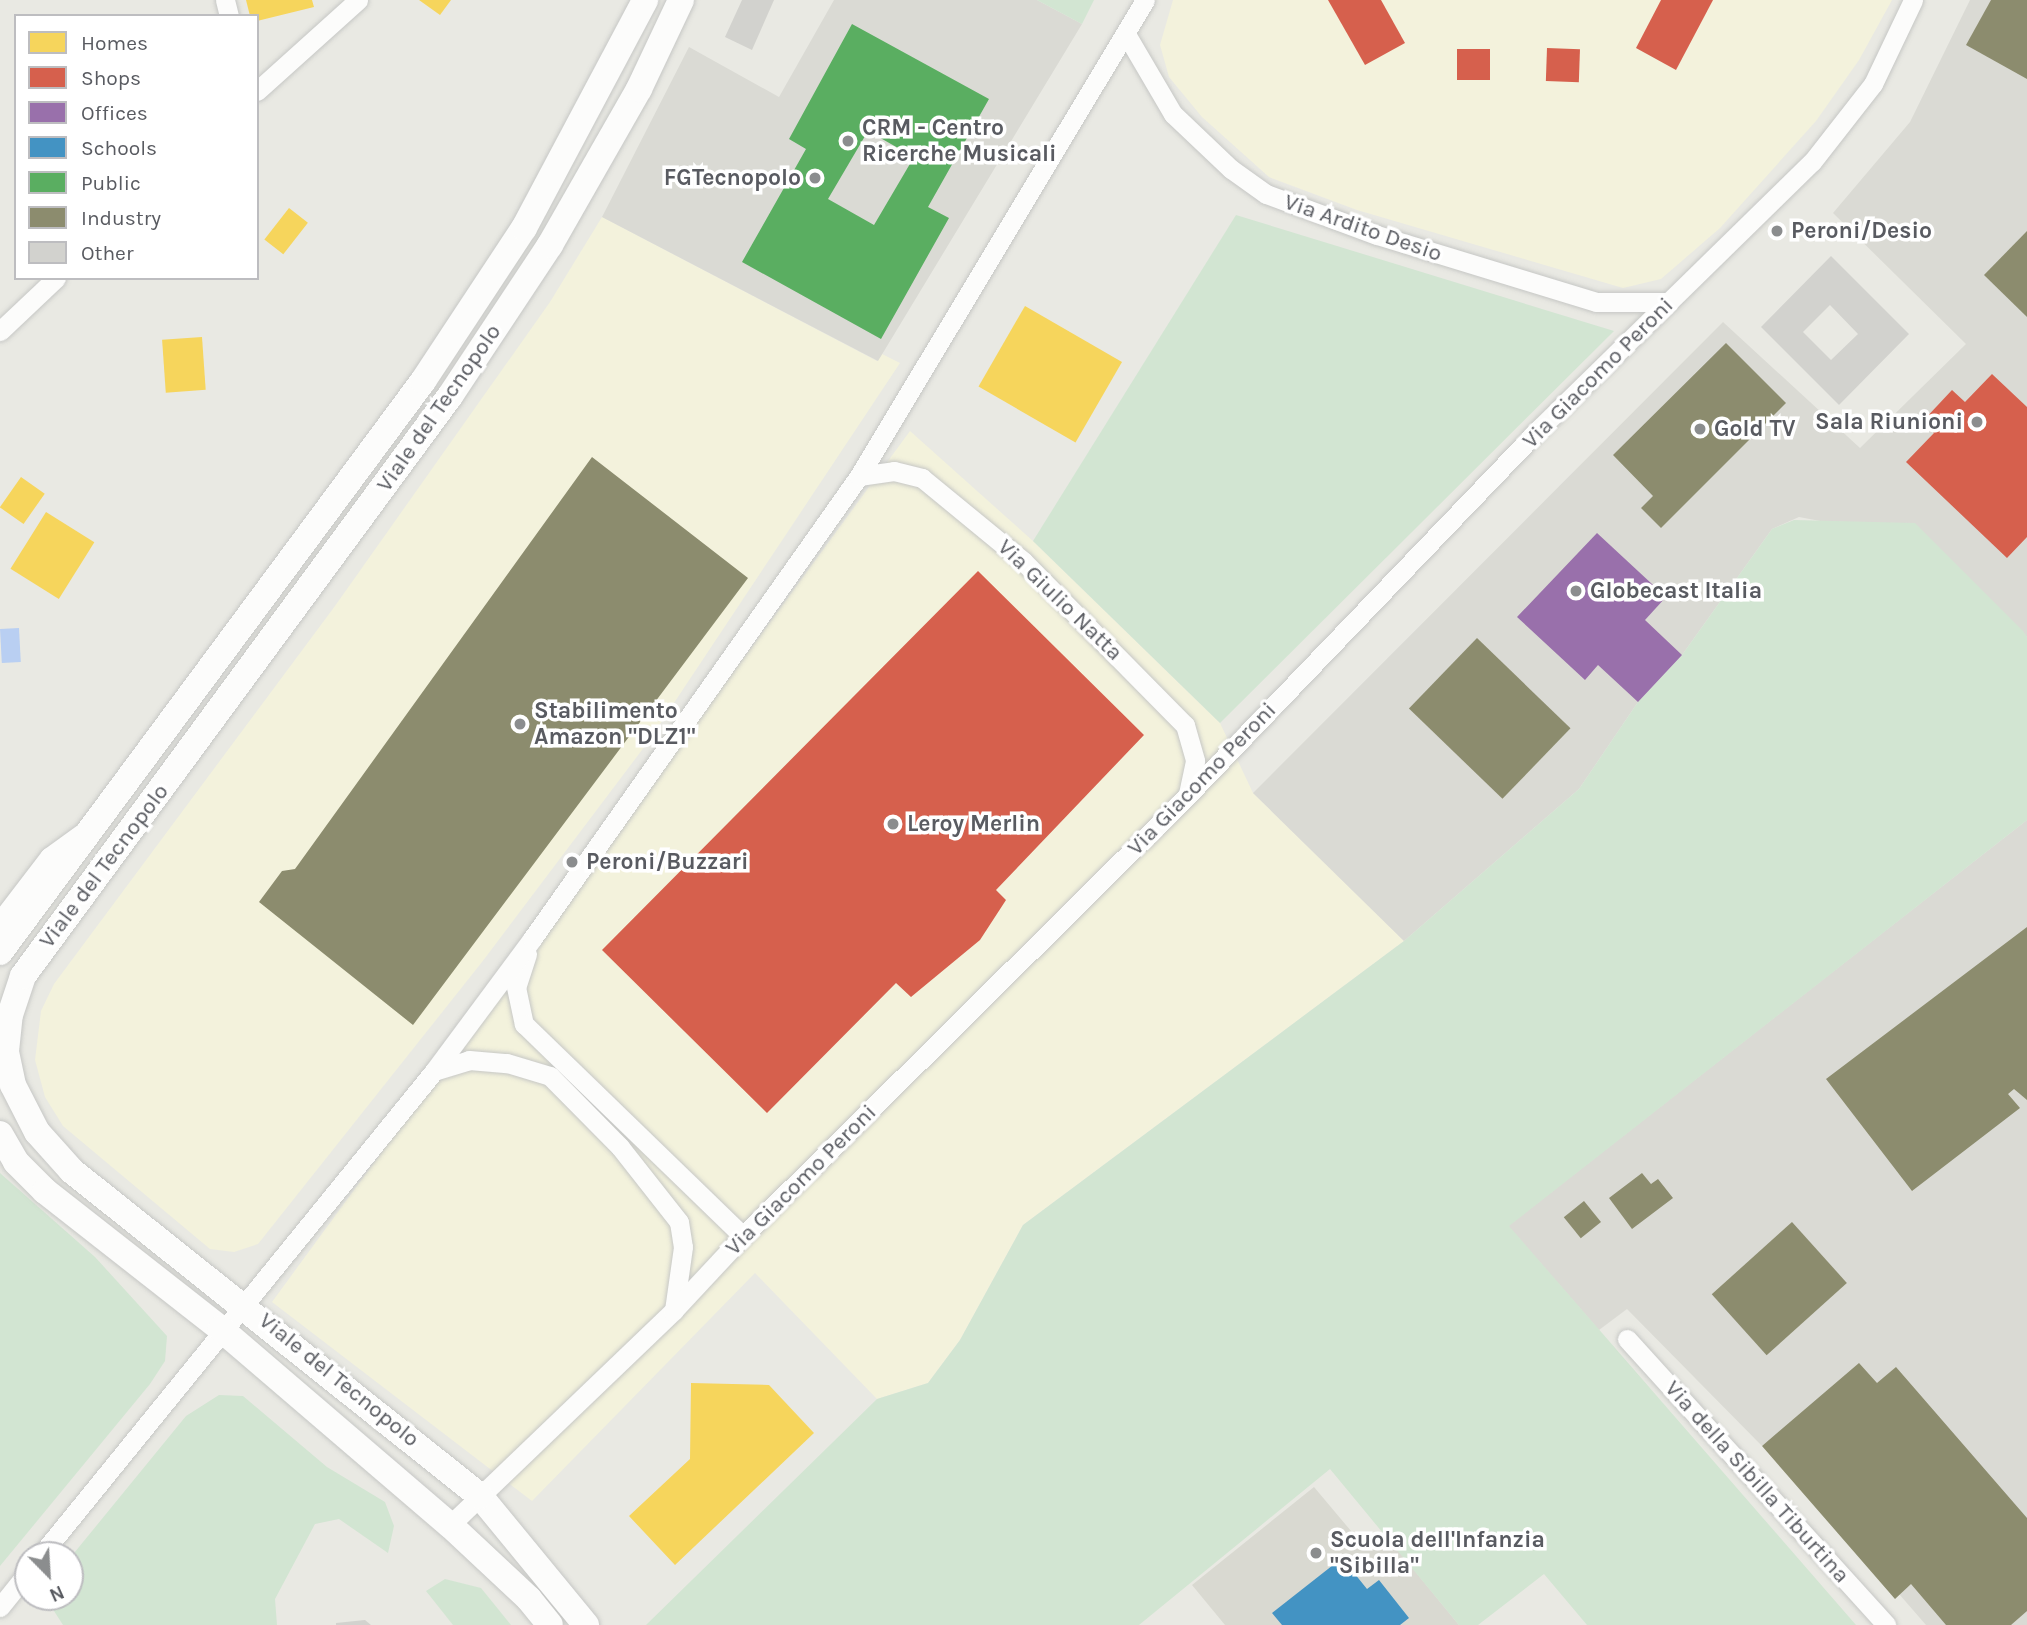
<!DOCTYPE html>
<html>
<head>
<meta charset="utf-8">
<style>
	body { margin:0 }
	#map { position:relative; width:2027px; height:1625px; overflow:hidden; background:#e9e9e3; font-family:Karla,sans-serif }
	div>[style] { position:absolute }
	.commercial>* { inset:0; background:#f3f2dc }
	.industrial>* { inset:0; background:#dadad4 }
	.education>* { inset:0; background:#d9d9d1 }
	.green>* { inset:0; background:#d2e5d2 }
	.water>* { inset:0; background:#b9cff2; transform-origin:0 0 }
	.homes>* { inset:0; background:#f6d55c; transform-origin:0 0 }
	.shops>* { inset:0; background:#d6604d; transform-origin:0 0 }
	.offices>* { inset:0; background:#9970ab }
	.schools>* { inset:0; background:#4393c3 }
	.public>* { inset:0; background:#5aae61 }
	.industry>* { inset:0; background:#8c8c6e; transform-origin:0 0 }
	.building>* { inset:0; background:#d2d2ce }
	.roads { filter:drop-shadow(0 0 2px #c6c7c5) drop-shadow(0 0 2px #c6c7c5) }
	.street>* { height:19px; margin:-9.5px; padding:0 9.5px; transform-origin:9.5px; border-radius:9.5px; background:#fcfcfb }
	.secondary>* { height:26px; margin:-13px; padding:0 13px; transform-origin:13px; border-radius:13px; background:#fcfcfb }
	.dots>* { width:19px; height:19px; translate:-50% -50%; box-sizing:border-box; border:4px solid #fff; border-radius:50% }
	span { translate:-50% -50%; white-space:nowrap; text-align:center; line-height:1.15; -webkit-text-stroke:7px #fff; paint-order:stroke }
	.poi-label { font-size:23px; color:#595b61; font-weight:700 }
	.left { translate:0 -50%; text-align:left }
	.right { translate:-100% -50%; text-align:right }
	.street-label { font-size:23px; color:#595b61 }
	.legend { position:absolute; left:14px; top:14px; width:245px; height:266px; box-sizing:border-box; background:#fff; border:2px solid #bdbdc0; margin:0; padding:9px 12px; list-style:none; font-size:21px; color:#595b61 }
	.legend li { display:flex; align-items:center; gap:14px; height:35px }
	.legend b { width:35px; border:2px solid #bdbdc0 }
	.north { position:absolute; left:14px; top:1541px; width:70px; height:70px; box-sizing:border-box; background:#fff; border:2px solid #bdbdc0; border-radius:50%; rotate:156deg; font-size:19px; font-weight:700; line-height:28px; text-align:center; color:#595b61 }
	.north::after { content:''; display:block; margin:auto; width:24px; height:32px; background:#8b8d8e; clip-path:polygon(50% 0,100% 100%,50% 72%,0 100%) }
</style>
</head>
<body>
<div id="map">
	<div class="commercial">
		<div style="clip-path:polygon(1173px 0,1892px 0,1859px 60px,1816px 121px,1720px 228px,1661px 279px,1623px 288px,1357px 210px,1269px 177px,1202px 117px,1169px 77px,1160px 45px)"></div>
		<div style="clip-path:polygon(602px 217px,877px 361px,882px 354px,900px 363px,648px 742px,482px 962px,258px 1244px,234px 1252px,210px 1249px,63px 1126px,45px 1097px,35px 1060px,41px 1011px,54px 984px,335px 606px,550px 302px)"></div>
		<div style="clip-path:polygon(910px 431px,1033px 541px,1220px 723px,1253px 793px,1404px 941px,1023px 1225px,960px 1340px,928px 1383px,877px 1399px,755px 1273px,532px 1501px,272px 1302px)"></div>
	</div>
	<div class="industrial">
		<div style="clip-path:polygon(834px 0,1037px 0,1082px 24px,878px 361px,602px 217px,689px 47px,779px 97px)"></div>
		<div style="clip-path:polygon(1970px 0,2027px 0,2027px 637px,1911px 538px,1799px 517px,1772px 529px,1682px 655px,1638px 702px,1579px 789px,1404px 941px,1253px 793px,1723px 322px,1860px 448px,1966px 344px,1833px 213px,1910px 122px)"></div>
		<div style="clip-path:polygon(2027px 820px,2027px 1625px,1926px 1625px,1767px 1442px,1762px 1446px,1627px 1309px,1599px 1330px,1508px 1226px)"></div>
	</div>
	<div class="education">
		<div style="clip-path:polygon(1314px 1487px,1367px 1550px,1380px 1544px,1396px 1548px,1459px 1625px,1225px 1625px,1192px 1585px)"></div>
	</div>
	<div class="green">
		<div style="clip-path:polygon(1037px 0,1094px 0,1082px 24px)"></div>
		<div style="clip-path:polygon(1236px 215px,1614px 331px,1220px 723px,1033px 541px)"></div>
		<div style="clip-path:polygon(1794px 520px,1915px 523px,2023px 631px,2027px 637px,2027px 820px,1509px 1226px,1856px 1625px,1587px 1625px,1544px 1574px,1478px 1625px,1459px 1625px,1330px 1469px,1139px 1625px,646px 1625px,877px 1399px,928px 1383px,960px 1340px,1023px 1225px,1404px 941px,1579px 789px,1638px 702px,1682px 655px,1772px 529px)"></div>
		<div style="clip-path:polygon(0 1173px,95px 1257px,167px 1336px,165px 1361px,150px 1384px,0 1566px)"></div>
		<div style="clip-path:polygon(219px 1395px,243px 1396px,327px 1467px,385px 1502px,394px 1526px,388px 1553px,339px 1519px,315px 1524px,275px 1599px,277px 1625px,63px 1625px,45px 1597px,70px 1597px,70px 1558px,186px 1416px)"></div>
		<div style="clip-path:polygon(445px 1579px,481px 1588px,511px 1625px,453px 1625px,426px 1591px)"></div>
	</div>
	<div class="water">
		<div style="left:19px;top:628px;width:34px;height:19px;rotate:87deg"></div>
	</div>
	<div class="homes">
		<div style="clip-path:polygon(246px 0,312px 0,314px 7px,257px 21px,257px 16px,250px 16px)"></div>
		<div style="clip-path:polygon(419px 0,451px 0,440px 15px)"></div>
		<div style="left:289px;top:208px;width:24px;height:40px;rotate:38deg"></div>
		<div style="left:1025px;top:306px;width:112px;height:93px;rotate:30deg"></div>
		<div style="left:202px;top:337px;width:53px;height:40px;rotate:86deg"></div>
		<div style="left:21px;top:477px;width:29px;height:37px;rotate:35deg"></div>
		<div style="left:46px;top:512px;width:57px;height:67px;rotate:32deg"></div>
		<div style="clip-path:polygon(691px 1383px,769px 1385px,814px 1433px,675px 1565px,629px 1516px,690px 1459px)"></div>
	</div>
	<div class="shops">
		<div style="clip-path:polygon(1328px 0,1381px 0,1405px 43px,1365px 65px)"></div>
		<div style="clip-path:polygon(1661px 0,1713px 0,1676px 70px,1636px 48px)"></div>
		<div style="left:1547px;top:48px;width:33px;height:33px;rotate:2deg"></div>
		<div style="left:1490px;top:49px;width:31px;height:33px;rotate:90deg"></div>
		<div style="clip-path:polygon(1992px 374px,2027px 407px,2027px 537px,2007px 558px,1906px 462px,1934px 433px,1922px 422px,1952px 390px,1965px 402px)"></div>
		<div style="clip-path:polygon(978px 571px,1144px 735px,996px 890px,1006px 900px,980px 940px,911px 997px,896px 983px,767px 1113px,602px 950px)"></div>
	</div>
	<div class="offices">
		<div style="clip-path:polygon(1597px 533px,1666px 597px,1645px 620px,1682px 655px,1638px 702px,1598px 665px,1585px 680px,1517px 617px)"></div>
	</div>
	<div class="schools">
		<div style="clip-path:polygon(1342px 1558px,1367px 1589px,1379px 1580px,1409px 1618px,1400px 1625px,1282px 1625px,1272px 1613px)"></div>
	</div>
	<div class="public">
		<div style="clip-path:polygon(evenodd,852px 24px,989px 99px,928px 207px,949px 218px,881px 339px,742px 262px,806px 149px,789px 139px,852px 24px,868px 131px,914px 157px,874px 225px,828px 199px,868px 131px)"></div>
	</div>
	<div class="industry">
		<div style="clip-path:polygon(1991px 0,2027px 0,2027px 79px,1966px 45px)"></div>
		<div style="clip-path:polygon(2027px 231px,2027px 317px,1984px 275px)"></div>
		<div style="clip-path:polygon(1726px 343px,1786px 403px,1661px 528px,1641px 508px,1653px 496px,1613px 455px)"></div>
		<div style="clip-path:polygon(592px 457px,748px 578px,413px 1025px,259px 902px,282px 871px,295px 869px)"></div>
		<div style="left:1477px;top:638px;width:130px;height:98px;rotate:44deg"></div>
		<div style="clip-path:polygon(2027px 927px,2027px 1100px,2014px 1089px,2008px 1094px,2020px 1108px,1912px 1191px,1826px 1079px)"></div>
		<div style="clip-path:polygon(1642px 1173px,1651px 1184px,1658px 1179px,1673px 1198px,1632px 1229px,1609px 1198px)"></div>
		<div style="left:1584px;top:1201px;width:27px;height:26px;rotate:51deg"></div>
		<div style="left:1792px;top:1222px;width:82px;height:108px;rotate:48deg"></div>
		<div style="clip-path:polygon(1859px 1363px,1877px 1383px,1896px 1367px,2027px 1518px,2027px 1611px,2011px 1625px,1946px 1625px,1911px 1584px,1895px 1599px,1762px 1446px)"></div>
	</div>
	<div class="building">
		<div style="clip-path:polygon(742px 0,774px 0,752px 50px,725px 37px)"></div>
		<div style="clip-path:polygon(evenodd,1831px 256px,1909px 334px,1839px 405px,1761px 327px,1831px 256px,1830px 305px,1858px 334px,1831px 360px,1803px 332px,1830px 305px)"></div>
		<div style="clip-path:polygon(365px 1620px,371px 1625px,336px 1625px,336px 1623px)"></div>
	</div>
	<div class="roads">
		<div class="street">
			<div style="left:225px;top:0;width:16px;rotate:76deg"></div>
			<div style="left:1126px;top:34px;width:93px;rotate:59.6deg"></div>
			<div style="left:1173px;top:114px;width:80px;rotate:43.5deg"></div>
			<div style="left:1231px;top:169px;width:43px;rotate:35.5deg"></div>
			<div style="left:1266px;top:194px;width:118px;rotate:20.3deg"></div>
			<div style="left:1377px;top:235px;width:229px;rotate:17deg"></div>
			<div style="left:1596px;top:302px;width:73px"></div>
			<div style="left:257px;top:91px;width:136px;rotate:-42deg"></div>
			<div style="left:0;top:331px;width:77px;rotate:-43.4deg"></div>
			<div style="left:859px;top:476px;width:35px;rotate:-8deg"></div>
			<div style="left:894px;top:471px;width:29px;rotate:14deg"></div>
			<div style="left:922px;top:478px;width:131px;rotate:39.4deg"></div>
			<div style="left:1023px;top:561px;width:231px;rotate:45.4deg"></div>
			<div style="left:1185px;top:725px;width:37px;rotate:74deg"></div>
			<div style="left:1195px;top:761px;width:34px;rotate:102deg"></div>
			<div style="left:0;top:921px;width:81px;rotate:-52.6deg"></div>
			<div style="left:49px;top:857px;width:41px;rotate:-36deg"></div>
			<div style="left:527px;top:954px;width:35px;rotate:108deg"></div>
			<div style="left:516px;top:987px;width:38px;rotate:78deg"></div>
			<div style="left:524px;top:1024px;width:305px;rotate:44.1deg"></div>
			<div style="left:434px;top:1071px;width:37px;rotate:-17deg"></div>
			<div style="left:469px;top:1060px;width:38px;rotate:5deg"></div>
			<div style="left:507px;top:1063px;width:45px;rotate:16.8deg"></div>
			<div style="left:550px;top:1076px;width:100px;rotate:45.4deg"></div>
			<div style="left:620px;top:1147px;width:95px;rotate:51.8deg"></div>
			<div style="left:679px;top:1222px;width:25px;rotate:81deg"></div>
			<div style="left:683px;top:1247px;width:64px;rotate:98.1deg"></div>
			<div style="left:1627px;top:1339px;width:386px;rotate:47.8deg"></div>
			<div style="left:450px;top:1525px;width:309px;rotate:-43.8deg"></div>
			<div style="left:673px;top:1311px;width:103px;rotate:-47deg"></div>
			<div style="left:743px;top:1236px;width:627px;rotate:-44.74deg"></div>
			<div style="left:1188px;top:795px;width:509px;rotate:-46.2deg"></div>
			<div style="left:1540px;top:428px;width:380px;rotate:-44.4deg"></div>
			<div style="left:1812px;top:162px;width:99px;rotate:-52deg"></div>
			<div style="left:1873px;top:84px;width:93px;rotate:-64.5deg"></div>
			<div style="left:41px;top:1555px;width:623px;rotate:-50.92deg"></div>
			<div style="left:434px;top:1071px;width:164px;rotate:-53.4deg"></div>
			<div style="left:532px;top:939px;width:567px;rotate:-54.77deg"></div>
			<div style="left:859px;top:476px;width:555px;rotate:-59deg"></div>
			<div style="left:0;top:1607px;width:45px;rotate:-51.3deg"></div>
		</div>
		<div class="secondary">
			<div style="left:0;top:952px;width:711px;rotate:-53.47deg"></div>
			<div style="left:423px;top:381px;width:183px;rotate:-56.6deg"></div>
			<div style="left:524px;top:228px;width:258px;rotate:-62deg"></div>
			<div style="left:0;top:1134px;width:32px;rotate:60deg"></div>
			<div style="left:16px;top:1162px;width:41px;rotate:45deg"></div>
			<div style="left:45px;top:1191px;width:224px;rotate:38.1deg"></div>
			<div style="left:221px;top:1329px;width:301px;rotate:40.6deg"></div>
			<div style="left:450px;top:1525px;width:108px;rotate:43.1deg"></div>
			<div style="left:529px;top:1599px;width:33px;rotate:51deg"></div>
			<div style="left:586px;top:1625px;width:167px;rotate:-129.4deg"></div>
			<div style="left:480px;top:1496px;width:522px;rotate:-141.46deg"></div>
			<div style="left:72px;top:1171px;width:52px;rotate:-131.9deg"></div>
			<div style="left:37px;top:1132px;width:53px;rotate:-117.1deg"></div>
			<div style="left:13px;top:1085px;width:35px;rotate:-102deg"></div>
			<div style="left:6px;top:1051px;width:36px;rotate:-84deg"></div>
			<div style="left:10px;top:1015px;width:41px;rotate:-71.6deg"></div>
			<div style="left:23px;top:976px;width:720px;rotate:-53.64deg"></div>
			<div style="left:450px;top:396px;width:181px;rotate:-56.5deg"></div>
			<div style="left:550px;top:245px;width:180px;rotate:-60.3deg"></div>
			<div style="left:639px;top:89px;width:98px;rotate:-64.7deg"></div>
		</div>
	</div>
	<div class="dots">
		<div style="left:848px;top:141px;background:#8b8d8e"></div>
		<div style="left:815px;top:178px;background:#8b8d8e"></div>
		<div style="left:1777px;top:231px;background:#8b8d8e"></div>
		<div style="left:1977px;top:422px;background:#8b8d8e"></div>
		<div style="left:1700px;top:429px;background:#8b8d8e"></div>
		<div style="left:1576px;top:591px;background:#8b8d8e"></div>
		<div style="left:520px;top:724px;background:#8b8d8e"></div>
		<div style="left:893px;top:824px;background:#8b8d8e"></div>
		<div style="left:572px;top:862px;background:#8b8d8e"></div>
		<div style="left:1316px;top:1553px;background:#8b8d8e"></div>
	</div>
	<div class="poi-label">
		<span class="left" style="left:862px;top:141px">CRM - Centro<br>Ricerche Musicali</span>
		<span class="right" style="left:801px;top:178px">FGTecnopolo</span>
		<span class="left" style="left:1791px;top:231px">Peroni/Desio</span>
		<span class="right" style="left:1963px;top:422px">Sala Riunioni</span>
		<span class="left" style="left:1714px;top:429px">Gold TV</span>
		<span class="left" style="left:1590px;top:591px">Globecast Italia</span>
		<span class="left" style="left:534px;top:724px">Stabilimento<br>Amazon "DLZ1"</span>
		<span class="left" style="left:907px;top:824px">Leroy Merlin</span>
		<span class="left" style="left:586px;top:862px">Peroni/Buzzari</span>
		<span class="left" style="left:1330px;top:1553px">Scuola dell'Infanzia<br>"Sibilla"</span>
	</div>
	<div class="street-label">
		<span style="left:1363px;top:228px;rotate:19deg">Via Ardito Desio</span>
		<span style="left:1598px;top:373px;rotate:-45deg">Via Giacomo Peroni</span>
		<span style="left:439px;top:408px;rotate:-55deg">Viale del Tecnopolo</span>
		<span style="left:1060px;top:600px;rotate:44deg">Via Giulio Natta</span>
		<span style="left:1202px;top:779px;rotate:-46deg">Via Giacomo Peroni</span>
		<span style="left:104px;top:866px;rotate:-53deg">Viale del Tecnopolo</span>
		<span style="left:801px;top:1180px;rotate:-45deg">Via Giacomo Peroni</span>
		<span style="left:339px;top:1380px;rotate:39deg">Viale del Tecnopolo</span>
		<span style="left:1757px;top:1482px;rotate:48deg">Via della Sibilla Tiburtina</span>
	</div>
	<ul class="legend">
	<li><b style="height:19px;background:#f6d55c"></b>Homes</li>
	<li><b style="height:19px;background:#d6604d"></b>Shops</li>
	<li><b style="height:19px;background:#9970ab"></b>Offices</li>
	<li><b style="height:19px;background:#4393c3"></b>Schools</li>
	<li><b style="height:19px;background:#5aae61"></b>Public</li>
	<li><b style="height:19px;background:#8c8c6e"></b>Industry</li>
	<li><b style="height:19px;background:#d2d2ce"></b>Other</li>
	</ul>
	<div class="north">N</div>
</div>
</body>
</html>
